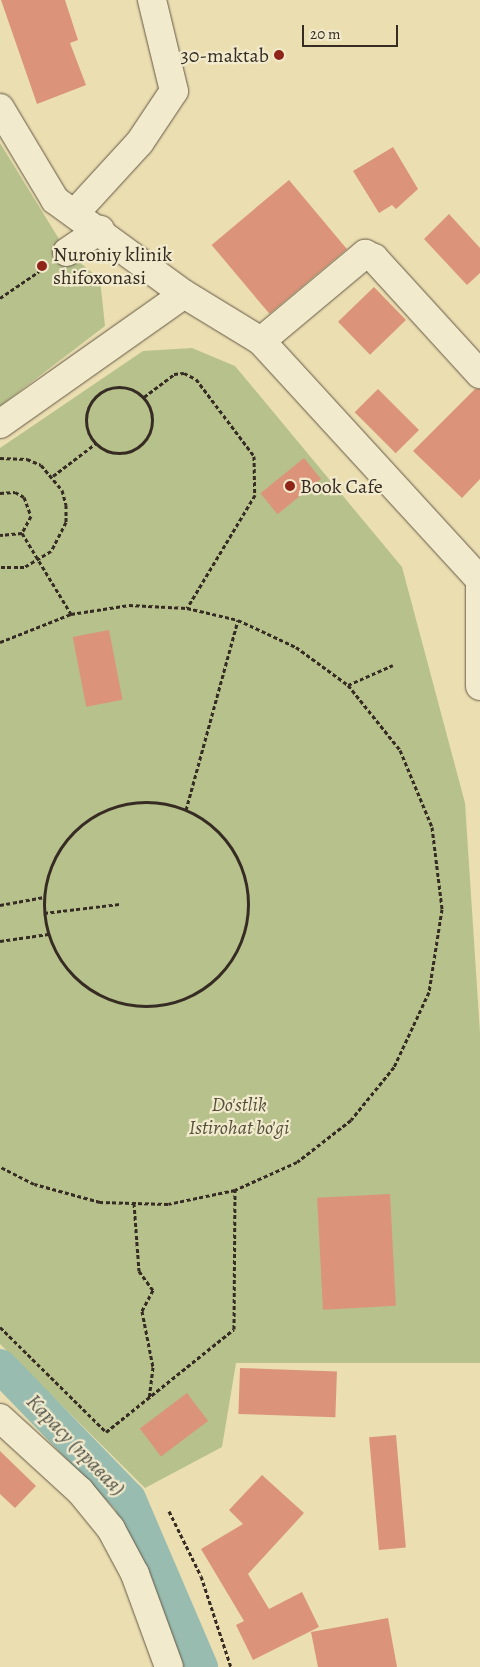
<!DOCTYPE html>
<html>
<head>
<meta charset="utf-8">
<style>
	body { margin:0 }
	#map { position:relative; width:480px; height:1667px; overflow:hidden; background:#ebdeb1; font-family:Alegreya,serif }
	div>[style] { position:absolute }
	.green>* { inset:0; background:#b7c18c }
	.canal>* { height:34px; margin:-17px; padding:0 17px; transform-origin:17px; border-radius:17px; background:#98bcb0 }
	.building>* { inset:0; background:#db9479; transform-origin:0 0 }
	.path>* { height:3px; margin-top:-1.5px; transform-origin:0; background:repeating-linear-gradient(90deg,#362c23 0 4px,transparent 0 6.5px) }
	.path>.ring { margin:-1.5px; padding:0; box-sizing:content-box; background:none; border:3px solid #362c23; border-radius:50% }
	.roads { filter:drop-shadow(0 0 1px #635846) drop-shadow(0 0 1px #635846) }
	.minor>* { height:28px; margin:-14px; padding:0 14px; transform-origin:14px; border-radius:14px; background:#f2eacc }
	.dots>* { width:14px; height:14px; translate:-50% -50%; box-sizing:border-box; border:2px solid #f2eacc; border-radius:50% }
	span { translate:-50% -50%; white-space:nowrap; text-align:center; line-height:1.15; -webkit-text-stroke:4.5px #f2eacc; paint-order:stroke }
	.poi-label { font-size:20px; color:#362c23 }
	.right { translate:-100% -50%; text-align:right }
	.left { translate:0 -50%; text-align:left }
	.park-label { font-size:20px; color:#56513d; font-style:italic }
	.water-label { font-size:21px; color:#4e5046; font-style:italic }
	.scale { position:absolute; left:302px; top:25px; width:96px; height:22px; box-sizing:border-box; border:2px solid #362c23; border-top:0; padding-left:6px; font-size:15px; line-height:18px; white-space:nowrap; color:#362c23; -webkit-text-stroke:4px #f2eacc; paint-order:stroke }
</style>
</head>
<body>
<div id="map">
	<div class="green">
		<div style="clip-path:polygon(0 143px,67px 252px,100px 279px,105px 326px,0 406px)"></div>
		<div style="clip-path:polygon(192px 348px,235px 366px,402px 567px,465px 803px,480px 1033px,480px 1363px,236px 1363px,222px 1447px,145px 1488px,0 1344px,0 448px,143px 351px)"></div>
	</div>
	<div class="canal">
		<div style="left:0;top:1366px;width:185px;rotate:45.9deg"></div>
		<div style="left:129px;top:1499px;width:183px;rotate:66.8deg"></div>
	</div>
	<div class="building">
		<div style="clip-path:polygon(1px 0,65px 0,78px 40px,70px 43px,86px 85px,37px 104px)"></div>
		<div style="clip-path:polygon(393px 147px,418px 189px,396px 209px,392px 205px,379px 213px,353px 171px)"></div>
		<div style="left:289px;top:180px;width:90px;height:101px;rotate:50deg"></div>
		<div style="clip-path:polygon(449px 214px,480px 248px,480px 273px,467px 285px,424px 239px)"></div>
		<div style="left:374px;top:287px;width:46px;height:50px;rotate:46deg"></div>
		<div style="left:378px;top:389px;width:58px;height:33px;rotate:45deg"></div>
		<div style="clip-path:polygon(475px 389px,480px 389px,480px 479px,462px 498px,413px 451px)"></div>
		<div style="left:304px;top:458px;width:27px;height:56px;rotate:51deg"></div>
		<div style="left:109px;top:630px;width:71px;height:37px;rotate:79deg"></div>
		<div style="left:390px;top:1194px;width:112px;height:73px;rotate:87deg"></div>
		<div style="left:240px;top:1368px;width:97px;height:46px;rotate:2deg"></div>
		<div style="left:187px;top:1393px;width:35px;height:59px;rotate:53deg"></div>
		<div style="left:396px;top:1435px;width:113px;height:27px;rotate:85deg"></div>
		<div style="clip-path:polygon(0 1451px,36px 1486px,15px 1508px,0 1494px)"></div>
		<div style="clip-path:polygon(262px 1475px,304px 1513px,248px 1574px,269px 1609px,302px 1592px,319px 1627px,253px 1660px,236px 1625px,244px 1621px,201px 1549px,243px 1524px,229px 1510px)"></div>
		<div style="clip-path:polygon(388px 1618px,397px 1667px,318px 1667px,311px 1632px)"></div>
	</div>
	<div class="path">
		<div style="left:0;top:298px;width:53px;rotate:-34.3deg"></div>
		<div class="ring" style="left:86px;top:387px;width:63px;height:63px"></div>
		<div style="left:144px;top:397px;width:38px;rotate:-37deg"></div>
		<div style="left:174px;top:374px;width:10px;rotate:-6deg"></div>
		<div style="left:184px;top:373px;width:13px;rotate:27deg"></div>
		<div style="left:196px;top:379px;width:96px;rotate:53deg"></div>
		<div style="left:254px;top:456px;width:39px;rotate:89deg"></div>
		<div style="left:255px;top:495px;width:132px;rotate:121deg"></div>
		<div style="left:0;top:458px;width:27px;rotate:2deg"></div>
		<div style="left:27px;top:459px;width:15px;rotate:23deg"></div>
		<div style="left:41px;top:465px;width:33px;rotate:50deg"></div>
		<div style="left:62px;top:490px;width:16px;rotate:75deg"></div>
		<div style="left:66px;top:505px;width:17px;rotate:90deg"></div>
		<div style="left:66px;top:522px;width:33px;rotate:117deg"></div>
		<div style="left:51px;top:551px;width:31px;rotate:149deg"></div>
		<div style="left:24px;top:567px;width:24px;rotate:180deg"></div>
		<div style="left:53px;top:476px;width:53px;rotate:-37.3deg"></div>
		<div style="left:0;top:493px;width:15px;rotate:-4deg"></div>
		<div style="left:15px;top:492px;width:10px;rotate:29deg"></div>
		<div style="left:24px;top:497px;width:20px;rotate:70deg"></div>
		<div style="left:31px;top:516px;width:19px;rotate:118deg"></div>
		<div style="left:22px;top:533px;width:22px;rotate:175deg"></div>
		<div style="left:22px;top:533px;width:95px;rotate:58.8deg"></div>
		<div style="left:0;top:642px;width:76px;rotate:-21.5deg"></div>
		<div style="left:71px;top:614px;width:59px;rotate:-8.8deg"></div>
		<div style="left:129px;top:605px;width:58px;rotate:3deg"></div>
		<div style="left:187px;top:608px;width:52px;rotate:13.2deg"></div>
		<div style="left:238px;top:620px;width:64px;rotate:25deg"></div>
		<div style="left:296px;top:647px;width:64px;rotate:36.2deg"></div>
		<div style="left:348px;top:685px;width:83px;rotate:51.3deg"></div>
		<div style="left:400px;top:750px;width:83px;rotate:67.4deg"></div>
		<div style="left:432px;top:827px;width:83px;rotate:83deg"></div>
		<div style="left:442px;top:909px;width:84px;rotate:98.9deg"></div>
		<div style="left:429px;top:992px;width:83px;rotate:115deg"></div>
		<div style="left:394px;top:1067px;width:68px;rotate:129.1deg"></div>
		<div style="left:351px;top:1120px;width:68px;rotate:142.1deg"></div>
		<div style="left:297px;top:1162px;width:68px;rotate:155.7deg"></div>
		<div style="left:235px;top:1190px;width:68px;rotate:168.2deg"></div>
		<div style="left:168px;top:1204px;width:68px;rotate:-178.3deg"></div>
		<div style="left:100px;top:1202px;width:68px;rotate:-164.7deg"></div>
		<div style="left:34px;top:1184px;width:38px;rotate:-153deg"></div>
		<div style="left:348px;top:685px;width:49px;rotate:-24deg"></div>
		<div class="ring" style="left:44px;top:802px;width:201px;height:201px"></div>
		<div style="left:186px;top:810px;width:197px;rotate:-74.7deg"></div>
		<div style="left:0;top:905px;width:45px;rotate:-10.3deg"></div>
		<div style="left:44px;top:913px;width:77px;rotate:-6.8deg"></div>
		<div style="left:0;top:941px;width:49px;rotate:-8.3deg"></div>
		<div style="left:134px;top:1203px;width:68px;rotate:85.8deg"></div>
		<div style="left:139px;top:1271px;width:24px;rotate:54deg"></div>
		<div style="left:153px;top:1290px;width:24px;rotate:118deg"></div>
		<div style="left:142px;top:1311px;width:57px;rotate:78.9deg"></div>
		<div style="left:153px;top:1367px;width:32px;rotate:97deg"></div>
		<div style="left:0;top:1327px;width:149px;rotate:44.7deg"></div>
		<div style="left:106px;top:1432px;width:164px;rotate:-38.8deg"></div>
		<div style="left:234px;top:1329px;width:139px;rotate:-89.6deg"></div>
		<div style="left:169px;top:1511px;width:72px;rotate:63.8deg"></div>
		<div style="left:201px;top:1576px;width:96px;rotate:71.8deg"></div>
	</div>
	<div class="roads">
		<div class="minor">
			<div style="left:0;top:108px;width:107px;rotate:59.1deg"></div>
			<div style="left:55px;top:200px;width:160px;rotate:36.1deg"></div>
			<div style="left:184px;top:294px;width:90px;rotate:31.4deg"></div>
			<div style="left:261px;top:341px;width:323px;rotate:47.5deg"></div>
			<div style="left:75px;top:213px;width:96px;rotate:-47.5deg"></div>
			<div style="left:140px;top:142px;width:61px;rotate:-56.3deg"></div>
			<div style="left:174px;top:91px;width:94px;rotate:-103.6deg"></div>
			<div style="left:67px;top:252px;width:40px;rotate:-34deg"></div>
			<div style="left:261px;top:341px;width:136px;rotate:-39.9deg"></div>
			<div style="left:365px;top:254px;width:10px;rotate:24deg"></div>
			<div style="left:374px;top:258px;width:157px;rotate:47.6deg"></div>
			<div style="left:0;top:424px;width:225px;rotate:-35.2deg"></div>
			<div style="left:480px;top:576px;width:110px;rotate:90deg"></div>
			<div style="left:0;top:1418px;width:108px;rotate:42.4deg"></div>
			<div style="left:80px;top:1491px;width:49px;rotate:50.8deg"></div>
			<div style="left:111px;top:1529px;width:51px;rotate:61.9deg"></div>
			<div style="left:135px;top:1574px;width:99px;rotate:69.9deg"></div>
		</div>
	</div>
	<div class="dots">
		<div style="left:279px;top:55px;background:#8f2418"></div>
		<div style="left:42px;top:266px;background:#8f2418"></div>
		<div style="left:290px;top:486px;background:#8f2418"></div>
	</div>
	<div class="poi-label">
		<span class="right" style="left:269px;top:55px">30-maktab</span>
		<span class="left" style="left:53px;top:266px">Nuroniy klinik<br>shifoxonasi</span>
		<span class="left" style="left:300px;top:486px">Book Cafe</span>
	</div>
	<div class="park-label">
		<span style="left:239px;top:1116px">Do'stlik<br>Istirohat bo'gi</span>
	</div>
	<div class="water-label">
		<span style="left:76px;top:1445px;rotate:46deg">Карасу (правая)</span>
	</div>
	<div class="scale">20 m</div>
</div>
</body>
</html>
